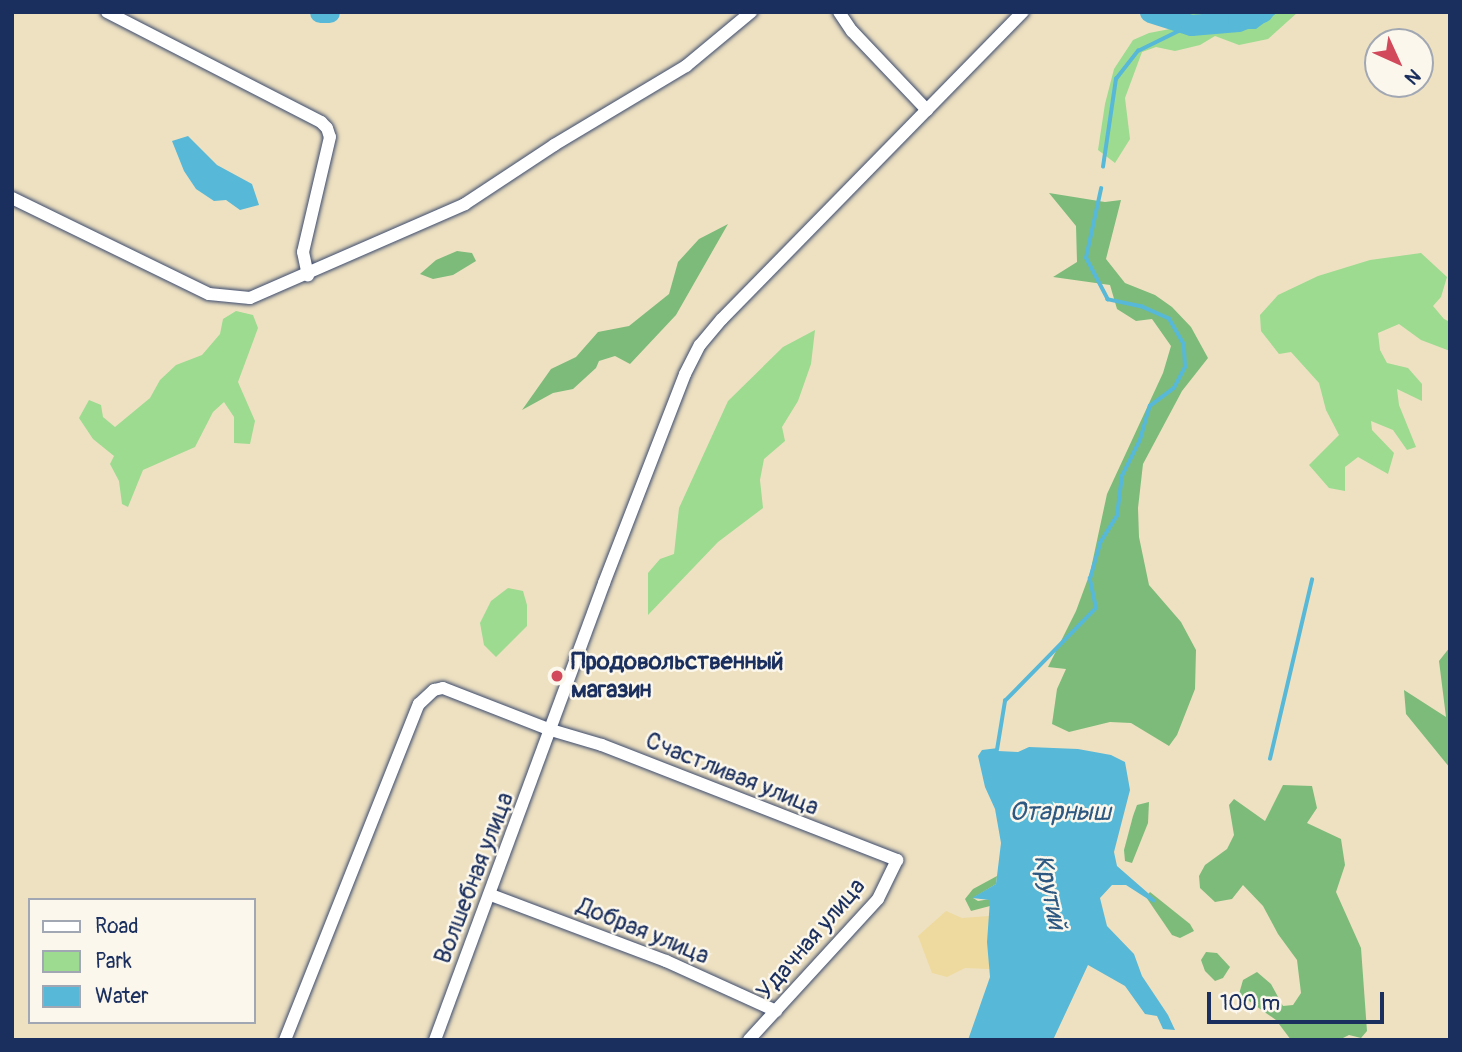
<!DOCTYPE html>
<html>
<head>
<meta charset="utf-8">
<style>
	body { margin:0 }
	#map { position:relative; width:1462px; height:1052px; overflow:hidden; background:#eee1c1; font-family:Pangolin,sans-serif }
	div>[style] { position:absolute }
	.green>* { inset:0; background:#9cdb90 }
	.forest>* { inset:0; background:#7dbb7a }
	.sand>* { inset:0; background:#eeda9e }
	.water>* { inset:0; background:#58b8d7 }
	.stream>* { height:3.5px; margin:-1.75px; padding:0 1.75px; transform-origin:1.75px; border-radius:1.75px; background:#58b8d7 }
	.river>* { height:21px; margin:-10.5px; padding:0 10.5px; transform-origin:10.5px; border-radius:10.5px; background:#58b8d7 }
	.roads { filter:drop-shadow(0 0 2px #3b4a6d) drop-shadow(0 0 2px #3b4a6d) }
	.minor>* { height:12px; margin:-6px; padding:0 6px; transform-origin:6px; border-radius:6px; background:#fff }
	.dots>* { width:19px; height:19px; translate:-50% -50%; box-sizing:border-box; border:4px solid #fbf7ec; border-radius:50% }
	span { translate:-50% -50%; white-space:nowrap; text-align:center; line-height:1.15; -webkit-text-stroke:5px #fbf7ec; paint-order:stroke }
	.poi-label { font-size:24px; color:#1b2f5e; font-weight:700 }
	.left { translate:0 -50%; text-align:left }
	.street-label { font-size:24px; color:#1b2f5e }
	.water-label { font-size:26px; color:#2d5882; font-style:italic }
	.frame { position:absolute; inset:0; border:14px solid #1b2f5e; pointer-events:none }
	.legend { position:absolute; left:28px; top:898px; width:228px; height:126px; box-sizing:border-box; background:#fbf7ec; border:2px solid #a1a7b3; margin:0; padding:9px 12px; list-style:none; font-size:21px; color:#1b2f5e }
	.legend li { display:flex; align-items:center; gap:14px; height:35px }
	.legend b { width:35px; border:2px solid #a1a7b3 }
	.north { position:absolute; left:1364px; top:28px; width:70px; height:70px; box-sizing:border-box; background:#fbf7ec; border:2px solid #a1a7b3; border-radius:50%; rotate:135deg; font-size:19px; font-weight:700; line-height:28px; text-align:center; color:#1b2f5e }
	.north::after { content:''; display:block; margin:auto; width:24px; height:32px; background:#d1495b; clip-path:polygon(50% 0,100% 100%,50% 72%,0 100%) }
	.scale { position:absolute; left:1207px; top:992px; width:177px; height:32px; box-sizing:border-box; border:4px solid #1b2f5e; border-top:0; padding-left:9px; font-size:21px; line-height:24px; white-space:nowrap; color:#1b2f5e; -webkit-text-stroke:5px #fbf7ec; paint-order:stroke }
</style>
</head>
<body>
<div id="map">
	<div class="green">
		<div style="clip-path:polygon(1182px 12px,1298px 12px,1268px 39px,1239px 45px,1215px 36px,1200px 45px,1175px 51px,1156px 47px,1142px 52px,1125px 98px,1130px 139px,1115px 163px,1098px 150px,1105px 104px,1114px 69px,1133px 40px,1149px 33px,1196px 24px)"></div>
		<div style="clip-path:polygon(1421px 253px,1447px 277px,1441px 297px,1433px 306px,1444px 319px,1450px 322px,1450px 351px,1421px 340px,1399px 324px,1378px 333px,1380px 350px,1387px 363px,1408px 368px,1422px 384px,1422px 401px,1397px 389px,1399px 405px,1416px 447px,1407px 450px,1393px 430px,1371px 421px,1372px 430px,1394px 453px,1388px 474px,1358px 457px,1345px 467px,1345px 491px,1329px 488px,1309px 465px,1339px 435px,1326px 410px,1319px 383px,1291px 352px,1279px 354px,1261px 331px,1260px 315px,1278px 295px,1318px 276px,1370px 260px)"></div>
		<div style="clip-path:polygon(236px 311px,253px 315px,258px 328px,238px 382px,255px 421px,250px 444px,234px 443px,234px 417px,224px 402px,213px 412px,195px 447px,143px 470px,128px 507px,122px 504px,119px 481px,110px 464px,114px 456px,93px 439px,79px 418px,89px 400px,101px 405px,103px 417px,115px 427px,150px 398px,160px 380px,176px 365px,202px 355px,220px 334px,223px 319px)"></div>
		<div style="clip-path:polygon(815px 330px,811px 364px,798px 401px,782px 427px,785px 441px,764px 459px,760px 480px,763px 508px,718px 542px,648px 615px,648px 573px,660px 559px,674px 554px,679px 508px,728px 401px,783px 347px)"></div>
		<div style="clip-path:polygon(508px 588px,523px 591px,527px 605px,527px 626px,496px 657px,484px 645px,480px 623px,491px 601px)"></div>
	</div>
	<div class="forest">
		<div style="clip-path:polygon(1049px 193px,1105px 202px,1121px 200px,1106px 259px,1125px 283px,1155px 295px,1172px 307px,1191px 327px,1208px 358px,1182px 391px,1143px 464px,1138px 508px,1139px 537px,1149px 585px,1181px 622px,1196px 650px,1195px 689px,1177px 735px,1169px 746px,1131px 723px,1110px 722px,1069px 732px,1052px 724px,1057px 689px,1066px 669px,1048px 667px,1076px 611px,1090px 573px,1107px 494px,1163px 373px,1171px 346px,1152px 319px,1136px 321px,1117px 309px,1110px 285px,1053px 277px,1077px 262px,1076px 226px)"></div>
		<div style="clip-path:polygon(728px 224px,676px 315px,630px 364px,615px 356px,599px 361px,596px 368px,573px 389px,553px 393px,522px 410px,551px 369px,576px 357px,598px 332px,629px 326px,669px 294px,678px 262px,699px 239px)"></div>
		<div style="clip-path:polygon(457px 251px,472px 253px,476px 261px,453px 275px,433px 279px,420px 274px,436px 260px)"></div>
		<div style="clip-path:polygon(1450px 647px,1450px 768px,1406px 714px,1404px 690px,1446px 717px,1439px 661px)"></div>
		<div style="clip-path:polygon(1283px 785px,1312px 786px,1317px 808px,1307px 823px,1341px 839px,1345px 865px,1336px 892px,1361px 948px,1367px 1031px,1361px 1038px,1349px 1035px,1339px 1040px,1291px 1040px,1276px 1020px,1239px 994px,1243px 980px,1257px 972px,1271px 984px,1283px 1006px,1293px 1005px,1301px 993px,1297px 960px,1278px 934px,1263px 906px,1243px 885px,1232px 899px,1215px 902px,1200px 888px,1199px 876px,1205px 865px,1227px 849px,1234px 835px,1229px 805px,1234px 799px,1265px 821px)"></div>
		<div style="clip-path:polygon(1149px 802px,1148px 823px,1132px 863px,1125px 861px,1124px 850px,1133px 816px,1137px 805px)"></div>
		<div style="clip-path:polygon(997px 876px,996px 884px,973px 898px,978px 901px,990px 899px,990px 906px,971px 911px,965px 899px,973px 889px)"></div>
		<div style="clip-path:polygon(1150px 892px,1190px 924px,1194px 931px,1180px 938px,1172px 935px,1146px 897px)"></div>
		<div style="clip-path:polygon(1206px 952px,1217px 953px,1230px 967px,1223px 978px,1215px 981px,1205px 971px,1201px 960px)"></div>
	</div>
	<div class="sand">
		<div style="clip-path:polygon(946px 911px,962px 918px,989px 916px,989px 969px,965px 968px,947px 977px,932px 973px,918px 936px)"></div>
	</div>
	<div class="water">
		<div style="clip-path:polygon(1255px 12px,1278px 12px,1256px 29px,1226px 29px,1221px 17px)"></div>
		<div style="clip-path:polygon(188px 136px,217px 165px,252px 184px,259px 205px,240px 210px,226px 200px,214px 201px,196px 189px,184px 171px,172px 141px)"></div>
		<div style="clip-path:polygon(1029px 747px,1078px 749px,1111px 755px,1125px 762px,1130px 790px,1114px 852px,1117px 866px,1156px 900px,1154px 903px,1126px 885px,1112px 885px,1100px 898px,1107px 926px,1134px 954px,1142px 976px,1168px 1015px,1175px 1030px,1163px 1029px,1157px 1016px,1145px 1014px,1125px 986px,1088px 965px,1053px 1040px,968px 1040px,990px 977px,987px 942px,990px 900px,972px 898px,996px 884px,1001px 843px,995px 809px,985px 787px,978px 756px,982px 750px,998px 748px,998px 751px,1018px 752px)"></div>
	</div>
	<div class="stream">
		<div style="left:1103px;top:167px;width:89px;rotate:-81.6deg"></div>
		<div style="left:1116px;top:79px;width:36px;rotate:-52deg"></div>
		<div style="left:1138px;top:51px;width:59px;rotate:-26.1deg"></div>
		<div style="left:997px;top:750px;width:50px;rotate:-80.7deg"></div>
		<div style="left:1005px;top:701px;width:130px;rotate:-45.6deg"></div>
		<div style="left:1096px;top:608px;width:30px;rotate:-102deg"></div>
		<div style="left:1090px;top:579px;width:37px;rotate:-74deg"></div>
		<div style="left:1100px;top:543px;width:32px;rotate:-58deg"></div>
		<div style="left:1117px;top:516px;width:40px;rotate:-82.9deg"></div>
		<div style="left:1122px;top:476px;width:40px;rotate:-63.4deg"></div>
		<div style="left:1140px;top:440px;width:35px;rotate:-74deg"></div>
		<div style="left:1150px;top:406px;width:30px;rotate:-37deg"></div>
		<div style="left:1174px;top:388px;width:24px;rotate:-62deg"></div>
		<div style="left:1185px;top:367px;width:22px;rotate:-93deg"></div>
		<div style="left:1184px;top:345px;width:30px;rotate:-120deg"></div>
		<div style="left:1169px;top:319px;width:30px;rotate:-156deg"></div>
		<div style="left:1142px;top:307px;width:35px;rotate:-168deg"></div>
		<div style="left:1108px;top:300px;width:47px;rotate:-117.6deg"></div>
		<div style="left:1086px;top:258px;width:71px;rotate:-77.7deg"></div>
		<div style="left:1270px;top:759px;width:184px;rotate:-76.8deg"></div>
	</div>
	<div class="river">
		<div style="left:320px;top:12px;width:9px"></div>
		<div style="left:1150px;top:12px;width:43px;rotate:17.6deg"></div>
		<div style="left:1191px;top:25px;width:47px;rotate:-4.9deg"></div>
		<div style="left:1238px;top:21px;width:26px;rotate:-21deg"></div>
	</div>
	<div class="roads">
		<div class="minor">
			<div style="left:107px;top:12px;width:241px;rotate:27.2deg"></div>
			<div style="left:321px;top:122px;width:8px;rotate:45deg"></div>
			<div style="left:327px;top:128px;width:9px;rotate:72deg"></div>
			<div style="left:330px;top:137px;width:118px;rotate:103.2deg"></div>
			<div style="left:303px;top:252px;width:24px;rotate:78deg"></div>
			<div style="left:839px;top:12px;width:23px;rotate:56deg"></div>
			<div style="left:852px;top:31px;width:109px;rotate:46.5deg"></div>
			<div style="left:12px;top:198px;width:219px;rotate:26deg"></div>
			<div style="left:209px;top:294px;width:41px;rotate:5.6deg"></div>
			<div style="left:250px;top:298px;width:235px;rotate:-23.6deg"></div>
			<div style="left:465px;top:204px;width:107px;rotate:-33.5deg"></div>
			<div style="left:554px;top:145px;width:154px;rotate:-30.9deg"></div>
			<div style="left:686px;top:66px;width:85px;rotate:-39.7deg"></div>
			<div style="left:491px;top:895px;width:187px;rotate:20.7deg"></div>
			<div style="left:666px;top:961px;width:121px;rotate:24.4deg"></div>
			<div style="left:285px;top:1040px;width:362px;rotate:-68.3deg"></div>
			<div style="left:419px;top:704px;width:21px;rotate:-43deg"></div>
			<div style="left:434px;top:690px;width:9px;rotate:-13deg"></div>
			<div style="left:443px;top:688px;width:116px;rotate:21.3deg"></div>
			<div style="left:551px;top:730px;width:53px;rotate:16.4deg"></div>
			<div style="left:602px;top:745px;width:317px;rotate:21.3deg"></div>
			<div style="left:897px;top:860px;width:43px;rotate:116deg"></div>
			<div style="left:878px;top:899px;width:191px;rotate:132.5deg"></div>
			<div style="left:435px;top:1040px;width:487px;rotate:-69.7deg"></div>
			<div style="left:604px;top:583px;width:224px;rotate:-68.8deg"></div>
			<div style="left:685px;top:374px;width:33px;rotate:-63deg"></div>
			<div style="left:700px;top:345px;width:34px;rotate:-50deg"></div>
			<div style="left:722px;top:319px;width:430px;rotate:-45.6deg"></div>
		</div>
	</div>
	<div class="dots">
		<div style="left:557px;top:676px;background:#d1495b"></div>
	</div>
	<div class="poi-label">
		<span class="left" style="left:571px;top:676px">Продовольственный<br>магазин</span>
	</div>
	<div class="street-label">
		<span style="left:732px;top:774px;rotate:22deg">Счастливая улица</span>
		<span style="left:474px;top:878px;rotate:-69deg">Волшебная улица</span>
		<span style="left:643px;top:931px;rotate:22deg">Добрая улица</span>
		<span style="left:811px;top:939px;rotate:-49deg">Удачная улица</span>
	</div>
	<div class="water-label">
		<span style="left:1060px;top:813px">Отарныш</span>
		<span style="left:1049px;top:892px;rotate:78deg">Крутий</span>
	</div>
	<div class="frame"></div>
	<ul class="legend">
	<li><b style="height:9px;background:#fff"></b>Road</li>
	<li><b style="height:19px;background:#9cdb90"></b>Park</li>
	<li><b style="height:19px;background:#58b8d7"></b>Water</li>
	</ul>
	<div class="north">N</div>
	<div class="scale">100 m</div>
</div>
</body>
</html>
